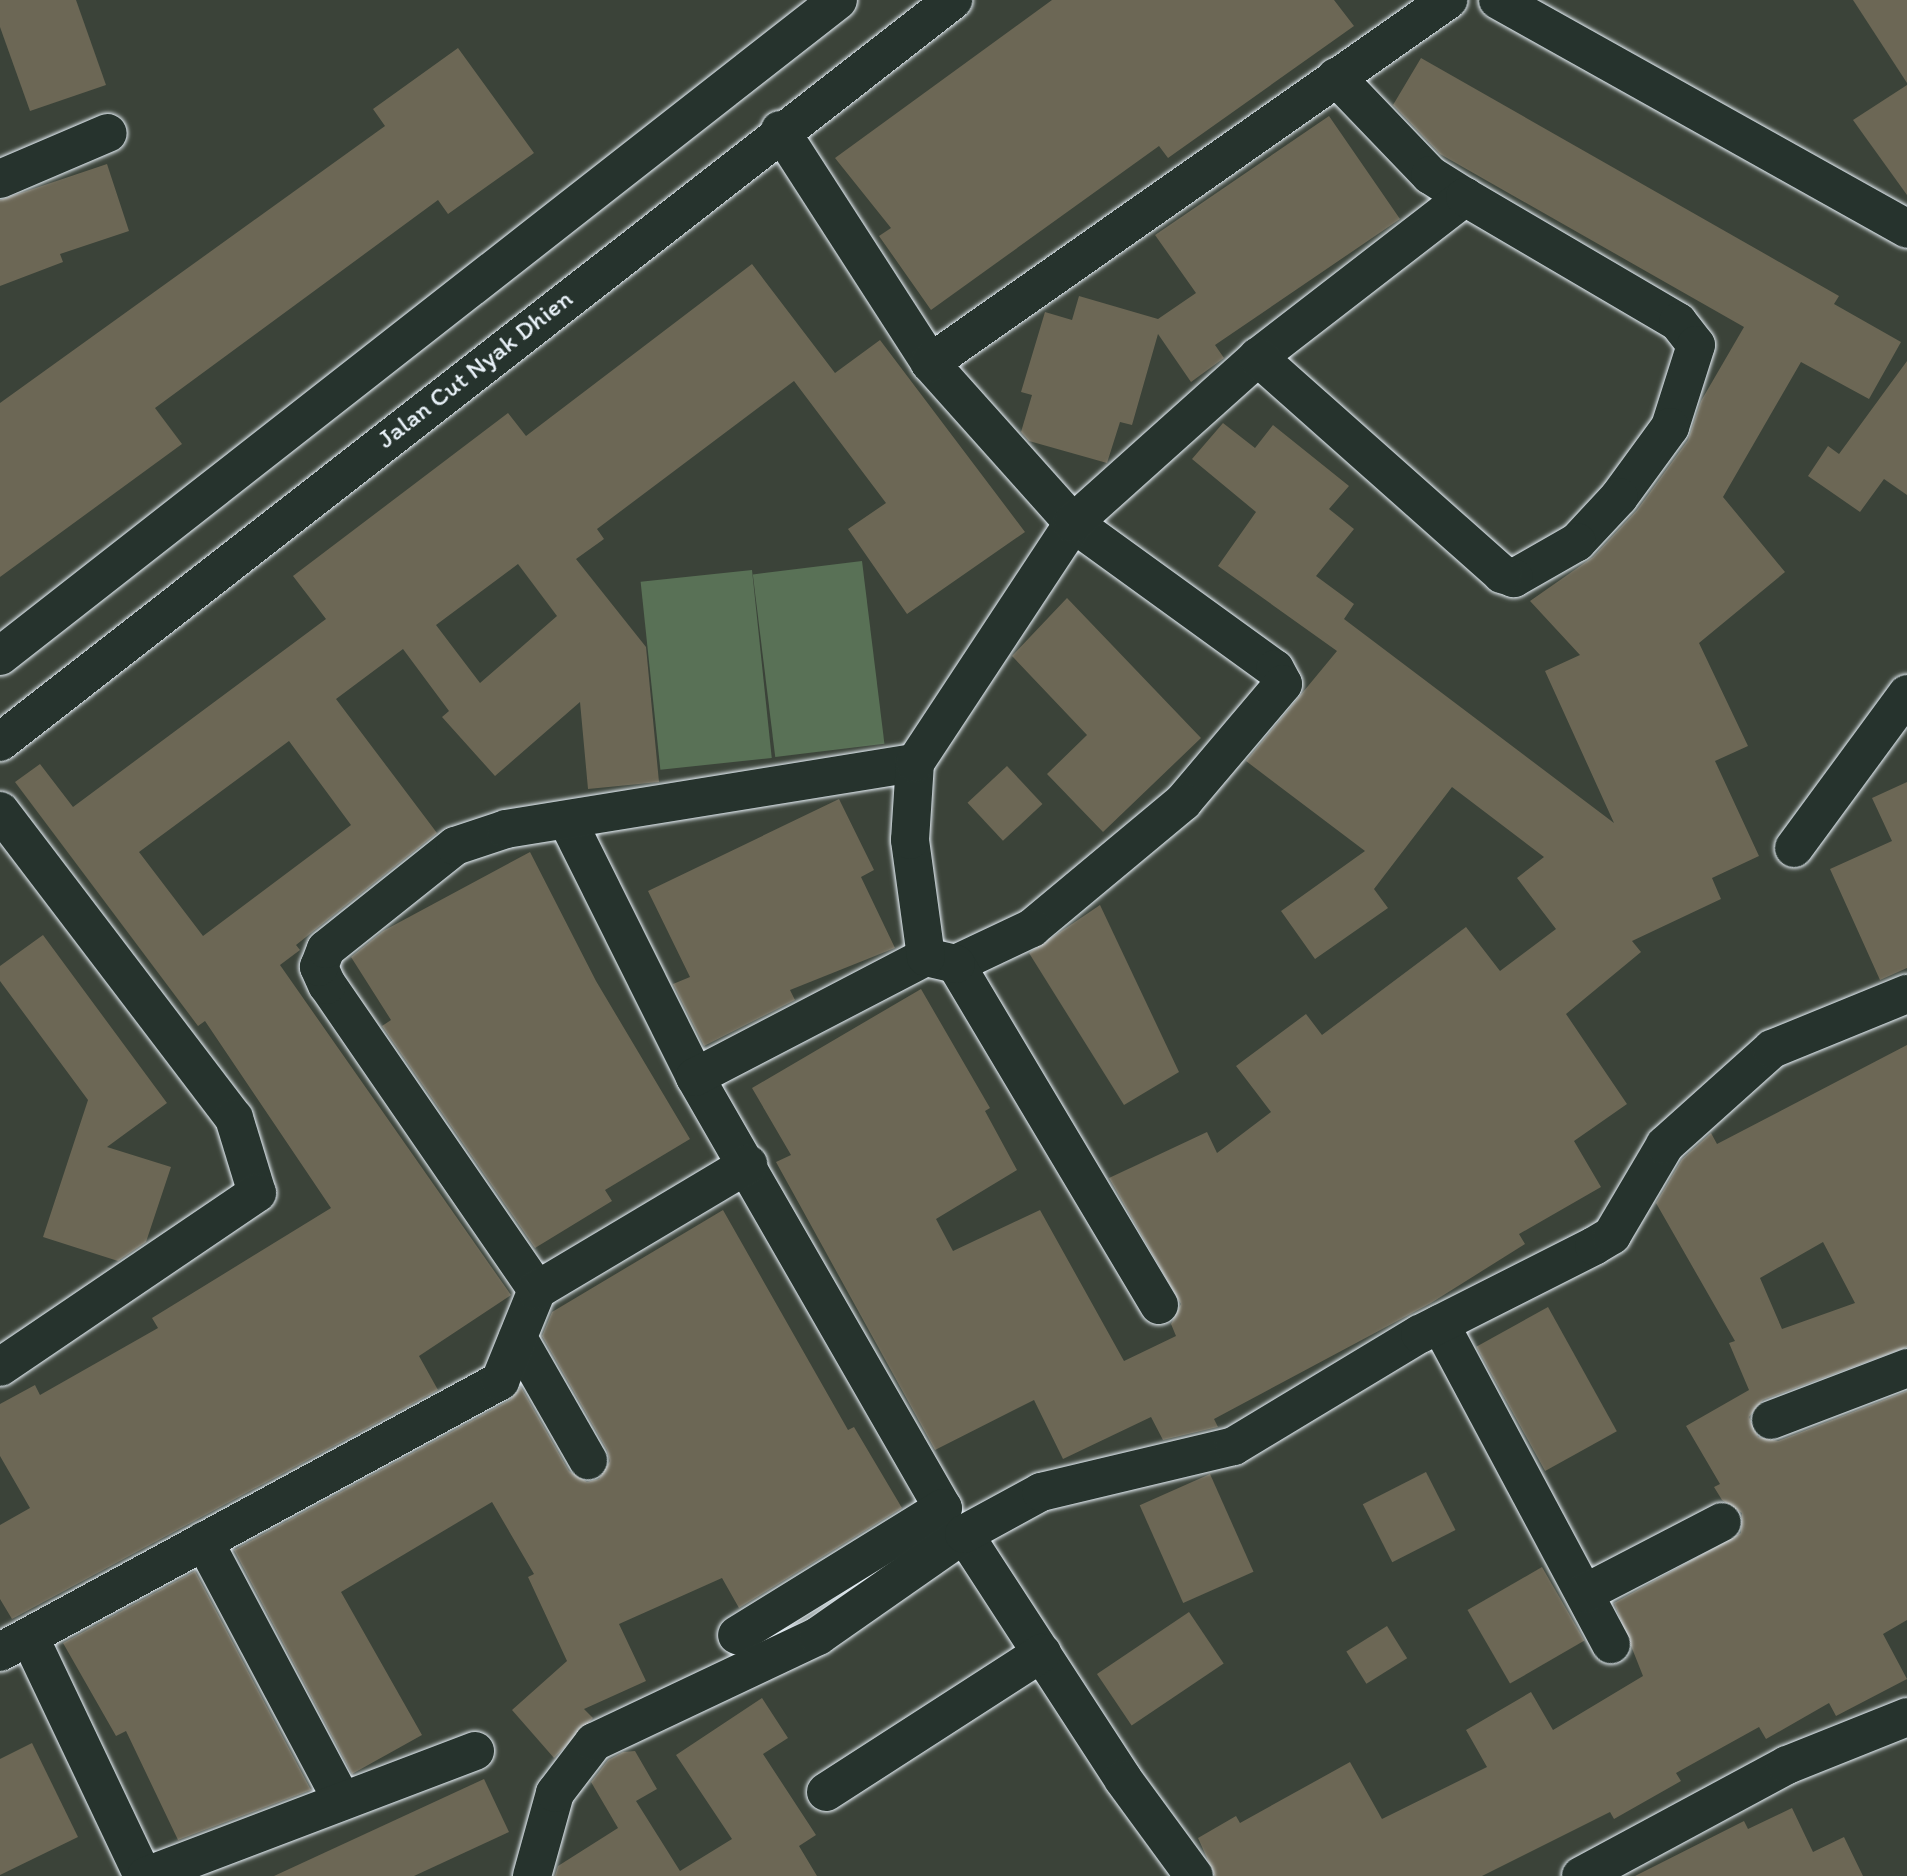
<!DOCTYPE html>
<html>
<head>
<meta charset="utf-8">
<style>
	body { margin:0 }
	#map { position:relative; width:1907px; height:1876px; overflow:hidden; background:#3b4339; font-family:Itim,sans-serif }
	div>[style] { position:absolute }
	.green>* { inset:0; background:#597156; transform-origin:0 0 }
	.building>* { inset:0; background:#6c6755; transform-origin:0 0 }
	.roads { filter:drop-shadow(0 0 2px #e8f1f8) drop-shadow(0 0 2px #e8f1f8) }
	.minor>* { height:38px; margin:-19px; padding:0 19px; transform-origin:19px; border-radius:19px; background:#26332d }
	.major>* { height:38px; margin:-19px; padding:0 19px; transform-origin:19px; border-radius:19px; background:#26332d }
	.highway>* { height:38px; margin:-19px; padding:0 19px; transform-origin:19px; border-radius:19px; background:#26332d }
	span { translate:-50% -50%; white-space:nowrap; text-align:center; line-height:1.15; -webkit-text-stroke:6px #26332d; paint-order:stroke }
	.street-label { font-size:26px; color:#e8f1f8 }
</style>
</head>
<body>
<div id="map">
	<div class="green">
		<div style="left:862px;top:561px;width:184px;height:110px;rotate:83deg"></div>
		<div style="left:752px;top:570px;width:189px;height:112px;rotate:84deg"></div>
	</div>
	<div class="building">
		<div style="clip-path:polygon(0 0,76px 0,106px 85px,30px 111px,0 27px)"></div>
		<div style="clip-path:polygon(1052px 0,1334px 0,1354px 26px,1168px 158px,1159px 146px,931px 310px,879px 236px,891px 228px,835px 158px)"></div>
		<div style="clip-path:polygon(1853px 0,1907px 0,1907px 83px)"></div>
		<div style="clip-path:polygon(458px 48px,534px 153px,448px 214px,438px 200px,155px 408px,182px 444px,0 577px,0 403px,385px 126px,373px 109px)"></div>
		<div style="clip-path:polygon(1421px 58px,1839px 296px,1834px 304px,1901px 342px,1869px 399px,1801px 362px,1723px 497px,1785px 572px,1699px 643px,1748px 746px,1715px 761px,1759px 856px,1712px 878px,1721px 899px,1632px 941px,1641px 952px,1566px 1014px,1627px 1104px,1574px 1141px,1601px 1187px,1519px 1234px,1525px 1244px,1431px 1303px,1214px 1419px,1218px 1427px,1163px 1440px,1151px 1417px,1063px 1459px,1034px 1400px,935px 1450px,776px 1162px,791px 1155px,752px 1088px,921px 989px,990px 1108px,985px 1111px,1017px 1170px,936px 1219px,953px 1251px,1040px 1210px,1124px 1361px,1176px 1336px,1171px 1324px,1181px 1304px,1109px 1178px,1207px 1132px,1217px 1153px,1271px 1112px,1236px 1066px,1306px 1014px,1322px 1035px,1466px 927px,1500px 971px,1556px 929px,1517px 878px,1544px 857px,1452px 787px,1374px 889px,1388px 908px,1315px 959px,1281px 911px,1365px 851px,1246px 761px,1337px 651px,1218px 566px,1256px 512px,1192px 459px,1223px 423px,1255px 448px,1273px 425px,1349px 486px,1329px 509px,1354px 529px,1316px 576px,1354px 604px,1344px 619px,1614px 823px,1545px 671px,1580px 655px,1530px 601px,1593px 557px,1637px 510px,1688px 440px,1701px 401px,1744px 327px,1440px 154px,1393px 105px)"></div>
		<div style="clip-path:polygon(1907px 85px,1907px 195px,1853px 120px)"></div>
		<div style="clip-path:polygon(1329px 116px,1400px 219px,1215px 345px,1224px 358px,1191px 382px,1158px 334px,1132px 425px,1120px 422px,1107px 463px,1029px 441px,1021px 432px,1032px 395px,1021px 392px,1045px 312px,1072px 320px,1079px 296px,1158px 319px,1196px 293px,1155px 235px)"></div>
		<div style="clip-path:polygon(107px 164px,129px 231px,60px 254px,63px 262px,0 286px,0 200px)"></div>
		<div style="clip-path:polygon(evenodd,752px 264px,835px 373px,880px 340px,1025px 532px,907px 614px,848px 529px,886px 503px,794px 381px,597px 529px,604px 539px,576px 559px,646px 647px,659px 782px,588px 789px,580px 702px,495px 776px,442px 717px,449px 711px,403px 649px,336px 699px,437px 833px,296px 945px,300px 950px,280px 965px,511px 1295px,419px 1356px,438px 1390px,12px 1619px,0 1599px,0 1525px,30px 1508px,0 1456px,0 1404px,35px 1385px,40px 1395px,158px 1328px,152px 1318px,331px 1208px,205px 1021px,198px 1026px,15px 782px,40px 764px,73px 807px,326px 619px,293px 576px,508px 413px,526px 436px,752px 264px,518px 564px,557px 616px,480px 683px,436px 625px,518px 564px,752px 264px,289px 741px,351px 825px,203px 936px,139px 852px,289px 741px)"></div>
		<div style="clip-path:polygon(1907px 361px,1907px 495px,1884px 479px,1860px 512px,1808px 476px,1828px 446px,1839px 454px)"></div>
		<div style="clip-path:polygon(1067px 598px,1201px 738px,1103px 832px,1047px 774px,1087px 735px,1012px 656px)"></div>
		<div style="left:1007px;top:766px;width:52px;height:54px;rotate:47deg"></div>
		<div style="clip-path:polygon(1907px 782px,1907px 968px,1880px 980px,1830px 869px,1892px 841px,1872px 798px)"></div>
		<div style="clip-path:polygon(839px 799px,874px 870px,861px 877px,895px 948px,790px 990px,795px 1000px,704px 1046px,673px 984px,690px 977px,648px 891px)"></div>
		<div style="clip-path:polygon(530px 852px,596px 981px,690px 1139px,605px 1190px,612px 1201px,535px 1248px,382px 1026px,391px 1020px,351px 957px,383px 931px)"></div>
		<div style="clip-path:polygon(1100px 905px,1179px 1072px,1124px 1105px,1029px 953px)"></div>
		<div style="clip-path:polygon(43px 935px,167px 1103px,107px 1147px,171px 1167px,146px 1242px,118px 1261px,43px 1237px,88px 1100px,0 981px,0 966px)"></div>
		<div style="clip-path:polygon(evenodd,1907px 1045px,1907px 1347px,1763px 1400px,1749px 1417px,1758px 1437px,1778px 1441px,1907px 1391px,1907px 1620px,1883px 1634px,1907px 1679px,1836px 1716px,1829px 1703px,1766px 1739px,1759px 1727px,1676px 1773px,1681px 1781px,1614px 1819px,1610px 1812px,1482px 1876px,1215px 1876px,1198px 1838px,1236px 1816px,1240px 1823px,1350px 1762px,1382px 1819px,1487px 1767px,1466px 1730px,1531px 1692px,1553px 1730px,1643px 1676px,1614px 1603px,1741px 1533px,1742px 1513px,1722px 1500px,1714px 1487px,1720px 1484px,1686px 1426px,1749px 1390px,1729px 1343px,1735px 1341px,1656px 1203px,1682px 1159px,1711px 1133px,1717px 1144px,1907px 1045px,1823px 1242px,1855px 1303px,1782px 1329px,1760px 1278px,1823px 1242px)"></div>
		<div style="clip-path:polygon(723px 1210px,848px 1430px,854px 1427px,902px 1508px,739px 1608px,722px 1578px,619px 1624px,646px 1681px,584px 1709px,593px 1718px,554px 1758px,512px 1710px,567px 1661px,528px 1577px,534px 1574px,492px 1502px,341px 1592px,422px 1735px,352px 1774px,234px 1550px,510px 1400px,521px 1387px,569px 1471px,587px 1482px,599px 1479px,610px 1461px,607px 1450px,542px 1336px,552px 1312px)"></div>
		<div style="left:1548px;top:1307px;width:142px;height:82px;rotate:61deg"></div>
		<div style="left:1426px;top:1472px;width:65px;height:71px;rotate:63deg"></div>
		<div style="left:1210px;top:1474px;width:107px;height:77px;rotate:66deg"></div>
		<div style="left:1542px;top:1567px;width:85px;height:86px;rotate:60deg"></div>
		<div style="clip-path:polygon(195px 1571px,311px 1790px,178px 1840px,126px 1731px,116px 1736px,63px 1643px)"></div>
		<div style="left:1189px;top:1612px;width:62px;height:111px;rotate:56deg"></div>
		<div style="left:1387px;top:1626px;width:38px;height:48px;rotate:58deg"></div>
		<div style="clip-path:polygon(762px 1698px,788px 1738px,763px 1754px,816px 1835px,799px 1846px,817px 1876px,555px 1876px,558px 1866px,618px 1828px,591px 1782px,608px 1760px,623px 1752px,635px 1751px,657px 1789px,636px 1801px,680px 1871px,732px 1839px,676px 1755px)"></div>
		<div style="clip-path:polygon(32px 1743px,78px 1837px,0 1875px,0 1759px)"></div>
		<div style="clip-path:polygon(484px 1779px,509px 1832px,414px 1876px,274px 1876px)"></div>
		<div style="clip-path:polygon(1792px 1808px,1813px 1852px,1844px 1837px,1863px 1876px,1635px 1876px,1744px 1821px,1748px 1829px)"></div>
	</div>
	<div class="roads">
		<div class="minor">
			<div style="left:1336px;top:77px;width:136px;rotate:46.2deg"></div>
			<div style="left:1430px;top:175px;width:41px;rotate:32.2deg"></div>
			<div style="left:780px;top:130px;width:277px;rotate:57.2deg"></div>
			<div style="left:930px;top:363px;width:215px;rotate:48.2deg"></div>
			<div style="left:1073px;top:523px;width:249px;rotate:35.9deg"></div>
			<div style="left:1275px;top:669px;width:17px;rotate:62deg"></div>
			<div style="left:1283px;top:684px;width:155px;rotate:130.3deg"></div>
			<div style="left:1183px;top:802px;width:197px;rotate:140.2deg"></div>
			<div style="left:1032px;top:928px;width:84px;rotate:154.7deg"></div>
			<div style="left:0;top:179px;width:117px;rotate:-23.1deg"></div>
			<div style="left:930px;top:363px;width:633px;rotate:-35.02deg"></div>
			<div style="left:0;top:811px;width:386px;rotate:52.7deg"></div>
			<div style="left:234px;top:1118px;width:78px;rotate:73deg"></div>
			<div style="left:257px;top:1193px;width:310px;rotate:145.9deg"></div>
			<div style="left:568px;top:822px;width:285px;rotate:63.5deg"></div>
			<div style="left:695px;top:1077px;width:497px;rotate:60.1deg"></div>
			<div style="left:943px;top:1508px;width:242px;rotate:148.3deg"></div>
			<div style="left:1794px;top:848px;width:191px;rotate:-53.7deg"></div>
			<div style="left:695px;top:1077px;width:260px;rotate:-27.5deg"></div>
			<div style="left:537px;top:1290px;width:370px;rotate:-124.5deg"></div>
			<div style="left:327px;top:985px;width:20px;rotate:-114deg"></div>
			<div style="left:319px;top:967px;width:19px;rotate:-69deg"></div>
			<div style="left:326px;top:949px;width:165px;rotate:-38.6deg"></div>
			<div style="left:455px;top:846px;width:54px;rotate:-18.4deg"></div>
			<div style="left:506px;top:829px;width:414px;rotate:-9.2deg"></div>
			<div style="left:1159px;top:1305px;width:397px;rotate:-120.8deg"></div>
			<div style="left:956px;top:964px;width:31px;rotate:-167deg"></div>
			<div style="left:926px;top:957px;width:118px;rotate:-97.8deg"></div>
			<div style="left:910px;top:840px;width:77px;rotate:-86.3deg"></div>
			<div style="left:915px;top:763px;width:287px;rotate:-56.6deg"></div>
			<div style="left:1073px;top:523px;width:249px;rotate:-41.9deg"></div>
			<div style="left:1258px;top:357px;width:262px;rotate:-37.7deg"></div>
			<div style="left:1465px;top:197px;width:247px;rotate:30.4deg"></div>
			<div style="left:1678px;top:322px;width:29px;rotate:52deg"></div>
			<div style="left:1696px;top:345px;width:86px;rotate:107.6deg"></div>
			<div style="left:1670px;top:427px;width:87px;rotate:126.1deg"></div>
			<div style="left:1619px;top:497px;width:62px;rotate:133deg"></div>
			<div style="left:1577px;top:542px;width:73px;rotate:150.3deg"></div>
			<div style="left:1514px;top:578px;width:13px;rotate:-162deg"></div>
			<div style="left:1502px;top:574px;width:327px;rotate:-138.4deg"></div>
			<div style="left:1440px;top:1324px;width:363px;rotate:61.9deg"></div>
			<div style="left:518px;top:1338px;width:141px;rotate:60.2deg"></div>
			<div style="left:1771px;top:1420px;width:146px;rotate:-20.9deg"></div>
			<div style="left:964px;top:1534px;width:292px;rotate:57deg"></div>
			<div style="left:1123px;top:1779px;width:120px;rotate:53.8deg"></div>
			<div style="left:204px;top:1541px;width:294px;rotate:62deg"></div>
			<div style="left:1585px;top:1593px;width:154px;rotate:-27.4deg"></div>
			<div style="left:30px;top:1638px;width:263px;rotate:64.6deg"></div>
			<div style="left:0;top:1652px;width:569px;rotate:-28.46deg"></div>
			<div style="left:500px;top:1381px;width:98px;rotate:-67.9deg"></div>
			<div style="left:537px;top:1290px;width:246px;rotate:-30.8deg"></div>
			<div style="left:826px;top:1792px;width:257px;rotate:-32.8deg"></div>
			<div style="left:146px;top:1876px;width:352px;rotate:-20.8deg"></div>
			<div style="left:532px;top:1876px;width:86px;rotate:-74.5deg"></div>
			<div style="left:555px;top:1793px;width:64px;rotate:-52.6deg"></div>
			<div style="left:594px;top:1742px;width:248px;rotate:-25.3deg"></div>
			<div style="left:818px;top:1636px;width:178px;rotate:-34.9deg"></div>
			<div style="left:964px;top:1534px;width:88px;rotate:-28.6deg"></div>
			<div style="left:1041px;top:1492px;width:198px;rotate:-13.4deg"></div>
			<div style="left:1234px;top:1446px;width:217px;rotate:-31.1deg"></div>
			<div style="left:1420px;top:1334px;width:195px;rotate:-26.8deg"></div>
			<div style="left:1594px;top:1246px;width:21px;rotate:-31deg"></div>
			<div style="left:1612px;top:1235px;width:104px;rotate:-59.5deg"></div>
			<div style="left:1665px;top:1145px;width:144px;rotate:-41.9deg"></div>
			<div style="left:1772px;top:1049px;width:146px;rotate:-22.2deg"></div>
			<div style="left:1581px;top:1876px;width:234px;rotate:-28.3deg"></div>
			<div style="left:1787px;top:1765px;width:129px;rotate:-21.8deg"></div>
		</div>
		<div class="major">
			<div style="left:1498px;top:0;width:469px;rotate:29.2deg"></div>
		</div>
		<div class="highway">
			<div style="left:0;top:656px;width:1064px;rotate:-38.05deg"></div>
			<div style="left:0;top:742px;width:1208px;rotate:-37.9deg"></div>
		</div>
	</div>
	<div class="street-label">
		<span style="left:475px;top:369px;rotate:-38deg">Jalan Cut Nyak Dhien</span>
	</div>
</div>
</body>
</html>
